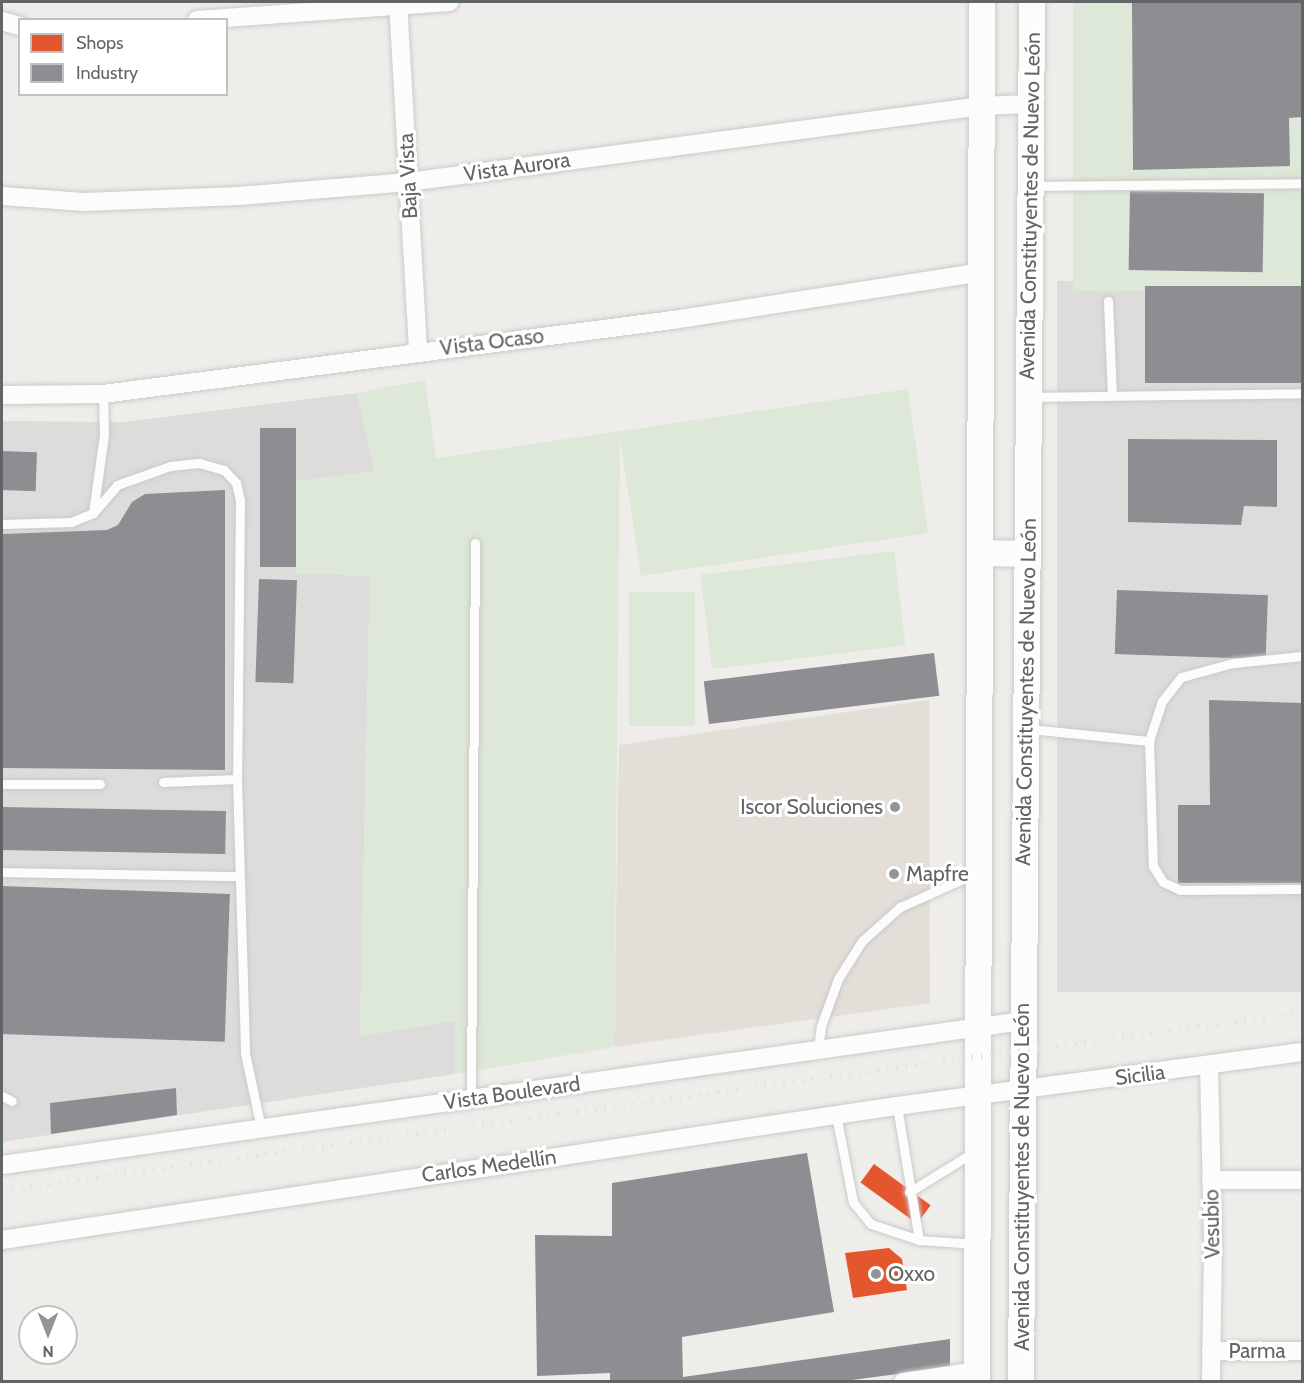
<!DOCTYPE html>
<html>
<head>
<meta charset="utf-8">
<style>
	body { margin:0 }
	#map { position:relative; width:1304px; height:1383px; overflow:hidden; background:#efedea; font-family:Cabin,sans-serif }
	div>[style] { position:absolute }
	.commercial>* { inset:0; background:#e3ded8 }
	.industrial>* { inset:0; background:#dedcdb; transform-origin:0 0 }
	.green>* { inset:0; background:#dde8d8; transform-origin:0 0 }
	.shops>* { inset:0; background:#e4572e; transform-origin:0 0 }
	.industry>* { inset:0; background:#8d8d92; transform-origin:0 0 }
	.roads { filter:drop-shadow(0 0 2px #cacac8) drop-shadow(0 0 2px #cacac8) }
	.lane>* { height:9px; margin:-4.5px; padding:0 4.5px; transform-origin:4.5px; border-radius:4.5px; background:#fdfcfc }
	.street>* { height:18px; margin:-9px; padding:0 9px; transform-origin:9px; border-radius:9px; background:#fdfcfc }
	.secondary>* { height:26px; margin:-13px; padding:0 13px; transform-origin:13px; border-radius:13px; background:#fdfcfc }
	.rail>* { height:4.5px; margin-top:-2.25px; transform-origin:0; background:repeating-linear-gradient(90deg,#e3e3e2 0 1.5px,transparent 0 9.5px) }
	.dots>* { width:16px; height:16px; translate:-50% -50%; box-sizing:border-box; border:3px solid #fff; border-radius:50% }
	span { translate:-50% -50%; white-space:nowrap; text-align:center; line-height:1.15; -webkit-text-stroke:6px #fff; paint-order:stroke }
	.street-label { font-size:21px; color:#606567 }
	.poi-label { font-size:21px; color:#606567 }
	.right { translate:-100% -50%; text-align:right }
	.left { translate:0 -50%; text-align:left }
	.frame { position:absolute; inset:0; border:3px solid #606567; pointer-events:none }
	.legend { position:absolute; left:18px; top:18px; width:210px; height:78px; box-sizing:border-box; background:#fff; border:2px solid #bfc1c2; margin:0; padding:8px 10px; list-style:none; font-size:18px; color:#606567 }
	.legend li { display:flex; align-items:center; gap:12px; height:30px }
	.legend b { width:30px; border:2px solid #bfc1c2 }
	.north { position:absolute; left:18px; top:1305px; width:60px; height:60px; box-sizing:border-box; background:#fff; border:2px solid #bfc1c2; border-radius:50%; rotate:180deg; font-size:16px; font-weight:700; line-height:24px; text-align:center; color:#606567 }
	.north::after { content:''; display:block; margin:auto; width:21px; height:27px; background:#929595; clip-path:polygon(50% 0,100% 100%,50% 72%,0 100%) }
</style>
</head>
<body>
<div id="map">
	<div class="commercial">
		<div style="clip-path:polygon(929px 700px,930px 1003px,614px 1047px,619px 745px)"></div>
	</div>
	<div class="industrial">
		<div style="left:1302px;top:281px;width:711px;height:245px;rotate:90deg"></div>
		<div style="clip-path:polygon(357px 393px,375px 472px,296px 573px,370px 576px,360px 1035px,455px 1021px,455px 1074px,2px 1142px,2px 421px,124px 422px)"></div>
	</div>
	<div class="green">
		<div style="left:1073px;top:2px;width:229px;height:289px"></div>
		<div style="clip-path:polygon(425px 380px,436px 458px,908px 389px,928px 533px,641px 576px,620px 439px,614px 1047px,455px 1074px,455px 1021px,360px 1036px,370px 576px,296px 573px,296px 481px,375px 471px,357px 393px)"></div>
		<div style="left:894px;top:551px;width:95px;height:195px;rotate:83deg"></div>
		<div style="left:695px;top:592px;width:134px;height:66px;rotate:90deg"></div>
	</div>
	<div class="shops">
		<div style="left:874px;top:1164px;width:70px;height:23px;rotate:36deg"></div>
		<div style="clip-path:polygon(889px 1248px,902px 1259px,907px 1290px,853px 1298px,845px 1253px)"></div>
	</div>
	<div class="industry">
		<div style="clip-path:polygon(1132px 2px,1302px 2px,1302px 117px,1289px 118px,1290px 166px,1133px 170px)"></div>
		<div style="left:1130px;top:191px;width:134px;height:79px;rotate:1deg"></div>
		<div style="left:1302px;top:286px;width:97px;height:157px;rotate:90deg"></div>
		<div style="left:296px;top:428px;width:139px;height:36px;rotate:90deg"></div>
		<div style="clip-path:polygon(1128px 439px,1277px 440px,1277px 507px,1244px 506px,1241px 525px,1128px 522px)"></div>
		<div style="left:2px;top:451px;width:35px;height:39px;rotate:2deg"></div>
		<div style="clip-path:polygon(225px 490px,225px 770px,2px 768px,2px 534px,107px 530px,118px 525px,132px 502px,145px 494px)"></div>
		<div style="left:259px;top:579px;width:38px;height:103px;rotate:2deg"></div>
		<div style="left:1117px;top:590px;width:151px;height:64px;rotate:2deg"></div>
		<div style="left:934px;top:653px;width:43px;height:232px;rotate:83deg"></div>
		<div style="clip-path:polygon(1209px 700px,1302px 703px,1302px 883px,1178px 883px,1178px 805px,1210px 805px)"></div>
		<div style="left:2px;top:807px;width:224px;height:43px;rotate:1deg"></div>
		<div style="left:2px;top:886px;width:228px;height:148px;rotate:2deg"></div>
		<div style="clip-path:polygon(176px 1088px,177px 1115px,51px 1134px,50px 1103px)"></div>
		<div style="clip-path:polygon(807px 1153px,834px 1312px,682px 1337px,683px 1377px,950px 1339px,950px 1367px,837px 1382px,610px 1382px,610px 1373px,537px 1376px,535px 1235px,612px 1236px,612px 1183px)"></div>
	</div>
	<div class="roads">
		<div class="lane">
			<div style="left:1032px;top:186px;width:270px;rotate:-0.6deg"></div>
			<div style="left:1108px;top:301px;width:94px;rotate:87.6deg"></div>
			<div style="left:1030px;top:397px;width:272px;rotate:-0.8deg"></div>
			<div style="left:93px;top:513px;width:37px;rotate:-49deg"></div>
			<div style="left:117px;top:485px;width:56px;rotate:-19.7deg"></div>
			<div style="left:170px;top:466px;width:29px;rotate:-6deg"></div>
			<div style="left:199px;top:463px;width:26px;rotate:16deg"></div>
			<div style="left:224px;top:470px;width:18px;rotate:47deg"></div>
			<div style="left:236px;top:483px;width:18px;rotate:77deg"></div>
			<div style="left:240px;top:501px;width:278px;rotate:90.6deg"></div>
			<div style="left:237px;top:779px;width:274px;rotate:88.3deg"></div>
			<div style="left:245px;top:1053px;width:77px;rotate:78deg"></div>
			<div style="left:2px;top:524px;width:69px;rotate:-1.7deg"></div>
			<div style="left:71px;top:522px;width:24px;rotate:-22deg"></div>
			<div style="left:93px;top:513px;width:79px;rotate:-82deg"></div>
			<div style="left:104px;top:435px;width:41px;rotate:-91.4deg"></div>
			<div style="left:1302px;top:656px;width:69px;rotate:174.2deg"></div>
			<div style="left:1233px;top:663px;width:54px;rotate:164.9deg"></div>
			<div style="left:1181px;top:677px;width:31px;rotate:128deg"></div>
			<div style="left:1162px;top:701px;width:42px;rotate:108deg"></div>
			<div style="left:1149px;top:741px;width:125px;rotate:88.2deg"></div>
			<div style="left:1153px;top:866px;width:19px;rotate:58deg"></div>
			<div style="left:1163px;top:882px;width:19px;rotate:25deg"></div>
			<div style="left:1180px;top:890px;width:122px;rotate:-0.5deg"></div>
			<div style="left:1029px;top:729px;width:121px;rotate:5.7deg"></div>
			<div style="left:163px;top:782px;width:74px;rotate:-2.3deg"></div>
			<div style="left:2px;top:784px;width:98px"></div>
			<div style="left:2px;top:872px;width:236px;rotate:1deg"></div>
			<div style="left:818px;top:1048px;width:22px;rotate:-82deg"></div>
			<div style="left:821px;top:1026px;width:50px;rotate:-70.1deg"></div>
			<div style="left:838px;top:979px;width:45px;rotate:-57.7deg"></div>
			<div style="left:862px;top:941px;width:51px;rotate:-41.8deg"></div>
			<div style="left:900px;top:907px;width:83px;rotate:-24.1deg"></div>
			<div style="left:2px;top:1096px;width:11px;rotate:27deg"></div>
			<div style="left:471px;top:1099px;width:556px;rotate:-89.59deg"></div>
			<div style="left:897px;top:1106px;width:136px;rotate:80.7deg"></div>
			<div style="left:919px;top:1240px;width:57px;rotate:4deg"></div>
			<div style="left:836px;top:1115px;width:89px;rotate:78.9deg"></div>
			<div style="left:853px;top:1202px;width:28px;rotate:51deg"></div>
			<div style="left:871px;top:1224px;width:51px;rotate:18.4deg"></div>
			<div style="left:909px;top:1192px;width:76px;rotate:-31.6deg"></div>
		</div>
		<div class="street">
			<div style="left:398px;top:2px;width:350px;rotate:86.7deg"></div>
			<div style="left:197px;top:20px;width:253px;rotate:-4.1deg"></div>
			<div style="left:2px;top:21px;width:19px;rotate:16deg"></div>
			<div style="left:2px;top:196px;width:82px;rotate:4.2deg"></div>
			<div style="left:84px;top:202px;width:155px;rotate:-2.2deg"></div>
			<div style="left:239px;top:196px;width:170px;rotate:-4.7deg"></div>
			<div style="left:408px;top:182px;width:579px;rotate:-7.54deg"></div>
			<div style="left:982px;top:106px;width:48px;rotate:-2.4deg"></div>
			<div style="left:2px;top:395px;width:101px;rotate:-0.6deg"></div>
			<div style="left:103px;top:394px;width:575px;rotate:-7.4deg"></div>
			<div style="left:673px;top:320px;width:313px;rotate:-8.8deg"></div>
			<div style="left:1209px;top:1066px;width:183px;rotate:88.7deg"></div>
			<div style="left:1213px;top:1249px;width:133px;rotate:90.9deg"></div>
			<div style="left:2px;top:1165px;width:1031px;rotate:-8.03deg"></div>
			<div style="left:1211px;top:1180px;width:91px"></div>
			<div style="left:2px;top:1240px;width:905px;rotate:-8.52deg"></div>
			<div style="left:897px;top:1106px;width:409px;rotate:-7.6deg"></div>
			<div style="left:1211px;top:1351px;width:91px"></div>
			<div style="left:903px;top:1382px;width:75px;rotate:-8.5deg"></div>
		</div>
		<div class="secondary">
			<div style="left:981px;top:553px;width:46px;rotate:1.2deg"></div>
			<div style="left:977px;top:1382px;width:1380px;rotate:-89.79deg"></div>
			<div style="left:1021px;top:1382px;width:1380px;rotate:-89.54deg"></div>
		</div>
	</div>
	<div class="rail">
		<div style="left:2px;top:1190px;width:1312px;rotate:-7.8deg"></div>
	</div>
	<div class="dots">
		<div style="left:895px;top:807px;background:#929595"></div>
		<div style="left:894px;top:874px;background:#929595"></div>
		<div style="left:876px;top:1274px;background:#929595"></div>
	</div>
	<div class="street-label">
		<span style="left:517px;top:167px;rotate:-8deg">Vista Aurora</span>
		<span style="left:408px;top:176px;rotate:-93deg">Baja Vista</span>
		<span style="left:1030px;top:206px;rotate:-89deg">Avenida Constituyentes de Nuevo León</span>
		<span style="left:492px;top:342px;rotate:-7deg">Vista Ocaso</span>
		<span style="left:1026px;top:692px;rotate:-89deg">Avenida Constituyentes de Nuevo León</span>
		<span style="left:1140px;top:1075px;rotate:-7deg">Sicilia</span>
		<span style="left:512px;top:1093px;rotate:-8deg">Vista Boulevard</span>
		<span style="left:489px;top:1166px;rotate:-8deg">Carlos Medellín</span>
		<span style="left:1022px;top:1177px;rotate:-90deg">Avenida Constituyentes de Nuevo León</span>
		<span style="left:1212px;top:1224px;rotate:-91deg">Vesubio</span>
		<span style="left:1257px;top:1351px">Parma</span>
	</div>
	<div class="poi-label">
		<span class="right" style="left:883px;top:807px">Iscor Soluciones</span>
		<span class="left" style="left:906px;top:874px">Mapfre</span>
		<span class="left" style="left:888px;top:1274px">Oxxo</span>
	</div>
	<div class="frame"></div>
	<ul class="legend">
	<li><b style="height:16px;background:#e4572e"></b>Shops</li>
	<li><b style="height:16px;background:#8d8d92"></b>Industry</li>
	</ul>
	<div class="north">N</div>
</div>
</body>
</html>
